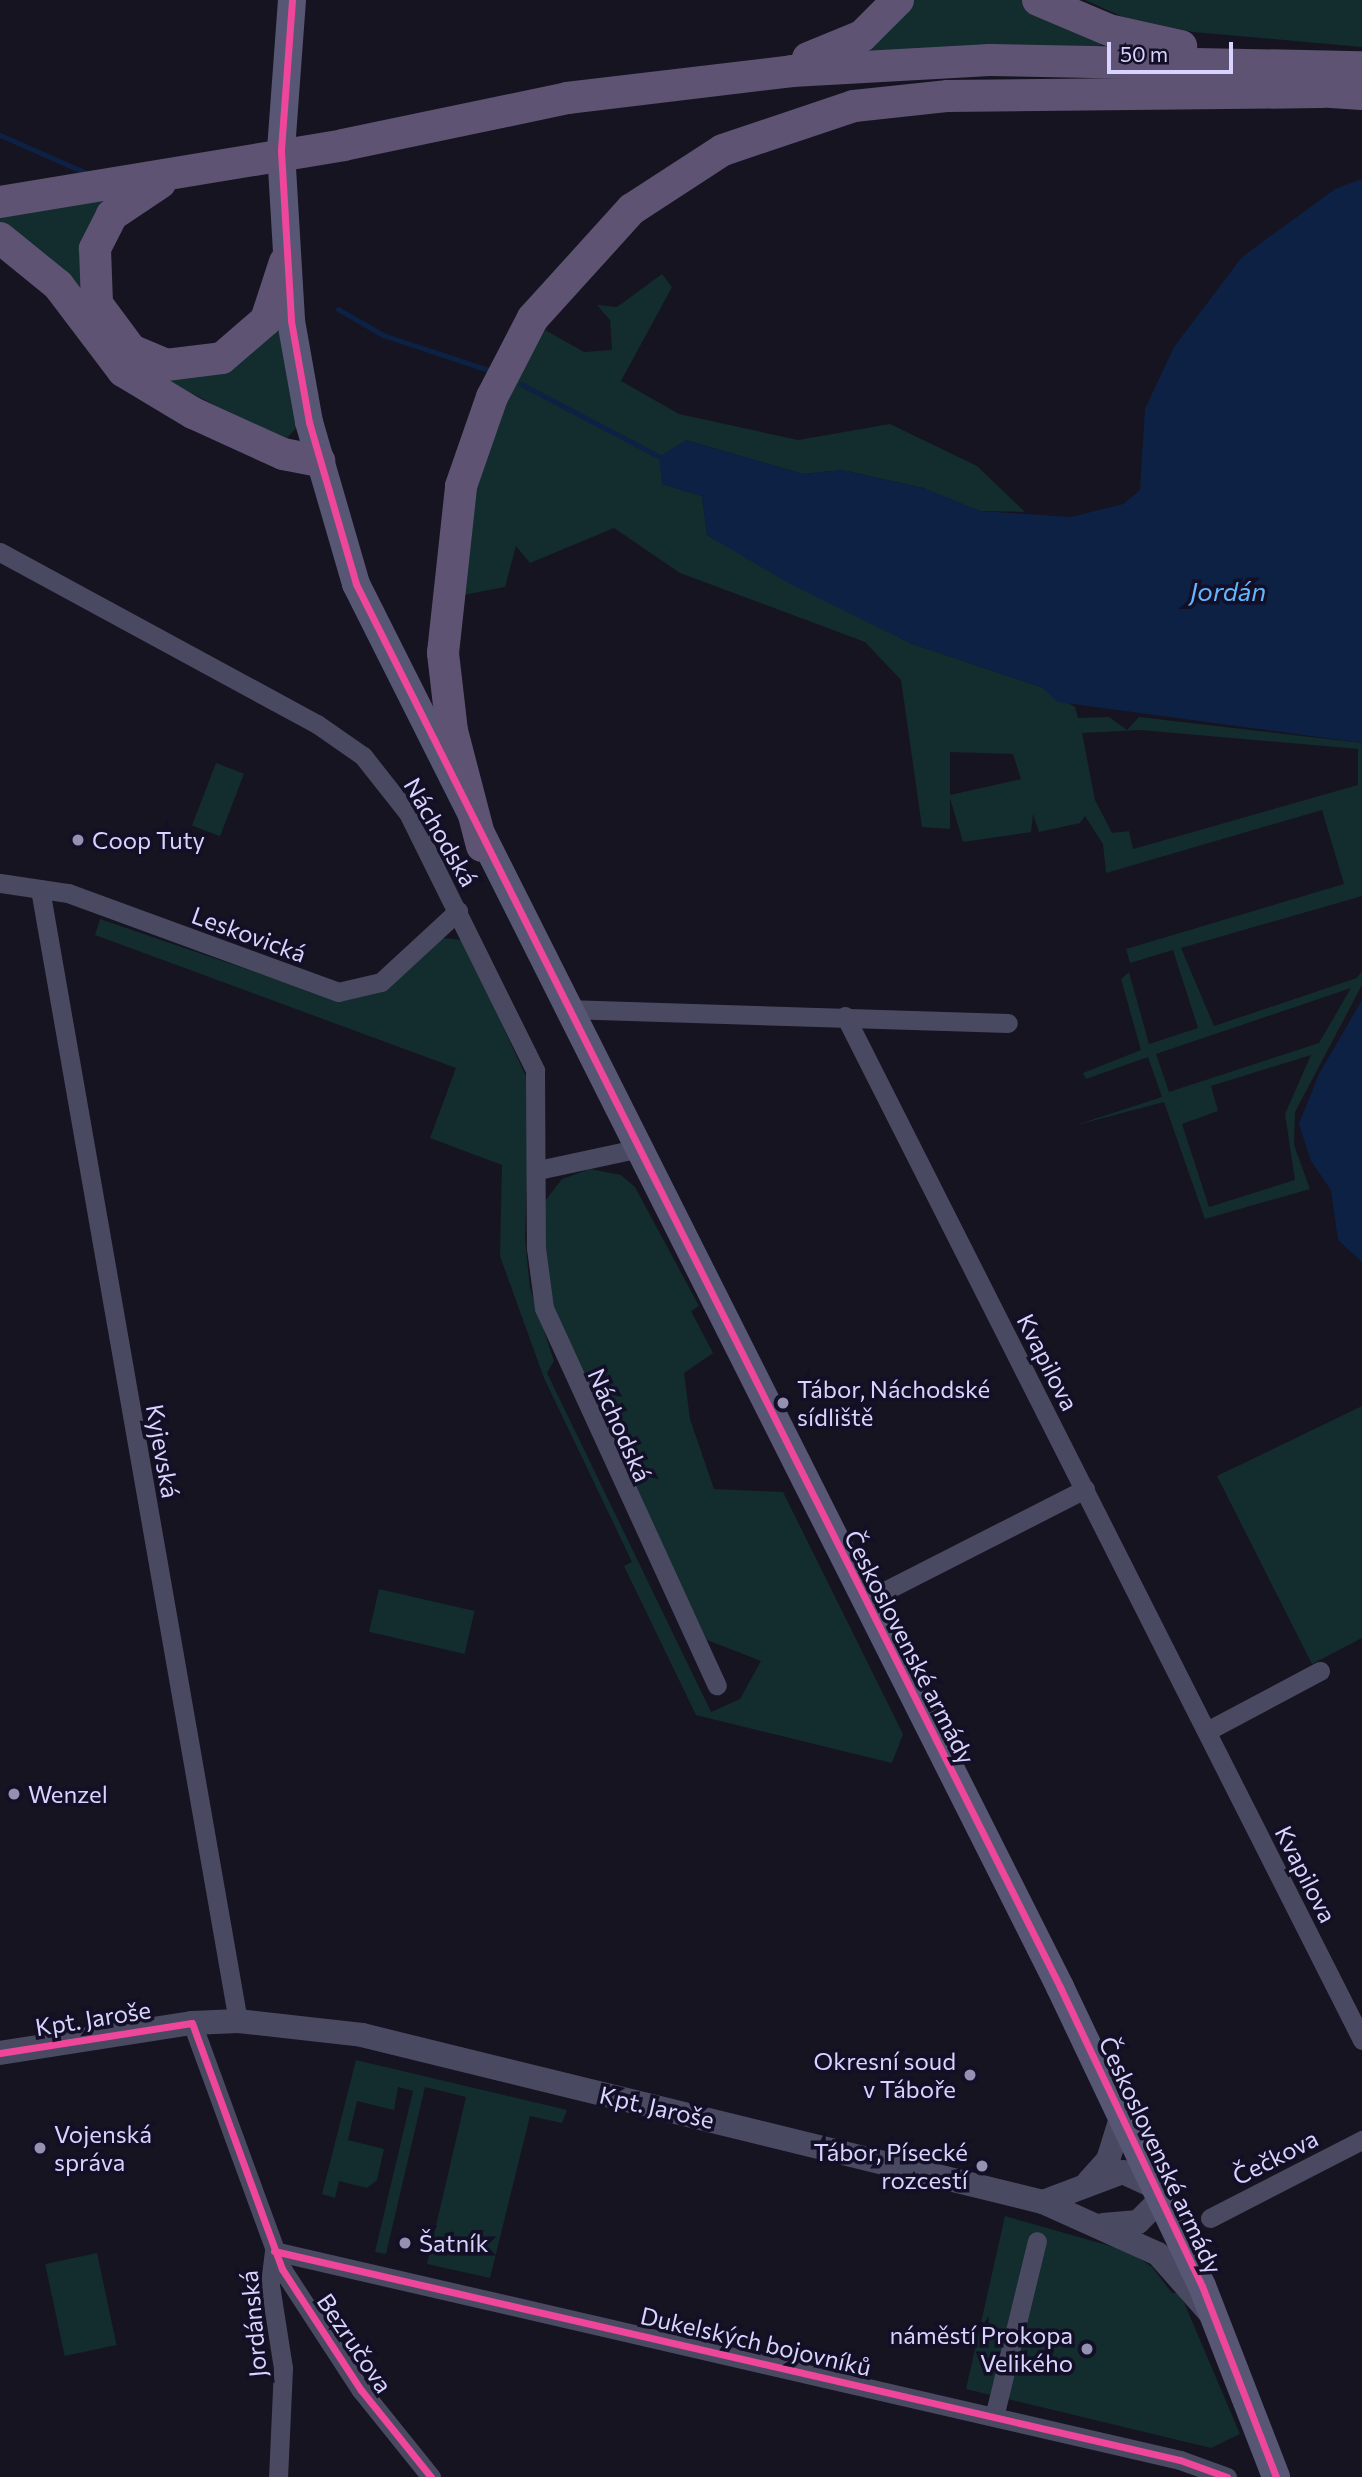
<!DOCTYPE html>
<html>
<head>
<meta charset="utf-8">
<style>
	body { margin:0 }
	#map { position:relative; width:1362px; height:2477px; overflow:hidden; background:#161421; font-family:Commissioner,sans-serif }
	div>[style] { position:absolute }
	.green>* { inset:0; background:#132c2d; transform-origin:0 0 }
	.water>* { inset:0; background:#0d2144 }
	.stream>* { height:5px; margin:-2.5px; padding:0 2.5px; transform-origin:2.5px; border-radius:2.5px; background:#0d2144 }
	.minor>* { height:19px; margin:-9.5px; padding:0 9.5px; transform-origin:9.5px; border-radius:9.5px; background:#4a4962 }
	.tertiary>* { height:24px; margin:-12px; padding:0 12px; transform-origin:12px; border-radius:12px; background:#4a4962 }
	.secondary>* { height:28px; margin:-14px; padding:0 14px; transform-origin:14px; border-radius:14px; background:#575674 }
	.primary>* { height:32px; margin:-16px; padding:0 16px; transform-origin:16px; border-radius:16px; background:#5e5373 }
	.cycleway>* { height:7px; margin:-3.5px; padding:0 3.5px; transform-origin:3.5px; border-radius:3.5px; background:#ed469a }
	.dots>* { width:19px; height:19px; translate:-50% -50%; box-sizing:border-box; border:4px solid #130f26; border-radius:50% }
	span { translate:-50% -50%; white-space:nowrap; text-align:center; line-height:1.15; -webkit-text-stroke:7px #130f26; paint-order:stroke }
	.street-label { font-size:24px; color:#d9d4ff }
	.poi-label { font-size:24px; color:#d9d4ff }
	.left { translate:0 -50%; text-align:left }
	.right { translate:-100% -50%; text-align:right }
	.water-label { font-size:26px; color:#62b6ff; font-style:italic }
	.scale { position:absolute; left:1107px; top:42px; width:126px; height:32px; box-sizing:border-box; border:4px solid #d9d4ff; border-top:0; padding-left:9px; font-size:21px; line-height:24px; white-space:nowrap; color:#d9d4ff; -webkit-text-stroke:5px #130f26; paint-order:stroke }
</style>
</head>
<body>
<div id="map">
	<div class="green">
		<div style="clip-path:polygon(911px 0,1021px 0,1103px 39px,1100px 46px,860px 54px)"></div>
		<div style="clip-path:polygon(1085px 0,1362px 0,1362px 47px,1193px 32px,1123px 17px)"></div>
		<div style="clip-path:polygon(114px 198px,84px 297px,0 227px,0 216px)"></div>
		<div style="clip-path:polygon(evenodd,662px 274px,672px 287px,621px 381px,679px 414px,798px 440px,890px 424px,977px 466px,1025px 512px,979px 511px,923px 488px,842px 470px,803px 474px,686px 440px,662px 484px,702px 496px,707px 535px,910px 643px,1041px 687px,1075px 707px,1078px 718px,1109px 717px,1127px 730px,1139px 717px,1362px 743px,1362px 896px,1181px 948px,1214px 1026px,1357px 978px,1362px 971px,1362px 985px,1295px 1112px,1294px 1145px,1310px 1189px,1205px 1219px,1164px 1102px,1073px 1126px,1162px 1097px,1148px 1057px,1086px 1079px,1083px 1073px,1141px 1050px,1121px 979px,1129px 972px,1149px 1044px,1198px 1028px,1173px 950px,1130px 963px,1126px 949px,1344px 884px,1322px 810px,1106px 873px,1103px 844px,1085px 816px,1080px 823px,1039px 832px,1033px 814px,1031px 832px,963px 842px,950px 798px,950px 829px,922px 827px,901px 680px,865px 642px,680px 573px,614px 528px,530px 563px,516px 546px,505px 587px,457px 596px,467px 512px,500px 413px,545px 330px,584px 352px,612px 350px,610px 320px,597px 305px,617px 307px,662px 274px,1140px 730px,1358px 749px,1358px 785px,1133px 849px,1129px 831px,1112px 833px,1095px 800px,1082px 733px,1140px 730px,662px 274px,950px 752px,1013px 754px,1021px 779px,950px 795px,950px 752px,662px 274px,1351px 988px,1319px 1043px,1169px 1092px,1156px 1054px,1351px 988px,662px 274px,1311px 1055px,1285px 1114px,1295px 1180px,1209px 1207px,1182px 1124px,1218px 1111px,1211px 1086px,1311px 1055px)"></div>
		<div style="clip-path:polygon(277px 320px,299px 425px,284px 441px,135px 364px,151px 371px)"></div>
		<div style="left:216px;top:763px;width:30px;height:67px;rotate:21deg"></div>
		<div style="clip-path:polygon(100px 919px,339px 1001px,388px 987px,441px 938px,463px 940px,530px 1085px,525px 1239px,530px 1288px,554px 1361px,547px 1373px,711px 1712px,740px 1699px,761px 1661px,707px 1640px,552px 1321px,542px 1255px,545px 1201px,562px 1179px,590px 1169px,621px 1175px,635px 1187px,699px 1306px,691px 1311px,713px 1353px,684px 1373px,690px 1419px,714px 1489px,783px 1492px,903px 1734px,892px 1763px,696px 1715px,624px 1566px,632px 1562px,544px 1378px,500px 1256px,502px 1165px,430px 1138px,456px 1068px,95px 935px)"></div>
		<div style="clip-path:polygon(1362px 1406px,1362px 1638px,1312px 1664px,1217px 1476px)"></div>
		<div style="left:379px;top:1589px;width:98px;height:44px;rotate:13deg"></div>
		<div style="clip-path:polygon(356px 2060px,567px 2110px,562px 2123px,530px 2116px,490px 2278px,427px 2264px,466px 2097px,425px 2087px,386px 2254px,375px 2252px,413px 2091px,398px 2087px,394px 2110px,357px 2101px,348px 2140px,384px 2149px,377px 2180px,367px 2188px,339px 2181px,335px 2198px,322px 2194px)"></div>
		<div style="clip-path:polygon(1005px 2216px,1128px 2251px,1152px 2267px,1172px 2293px,1180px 2293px,1240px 2434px,1211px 2448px,966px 2389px)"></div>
		<div style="left:97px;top:2253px;width:94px;height:53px;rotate:78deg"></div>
	</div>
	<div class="water">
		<div style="clip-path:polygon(1362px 179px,1362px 743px,1058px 702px,1041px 687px,910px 643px,790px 584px,707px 535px,702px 496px,662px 484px,659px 457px,686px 440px,803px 474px,842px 470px,923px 488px,980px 511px,1071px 517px,1123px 504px,1140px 490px,1145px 409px,1174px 347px,1242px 257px,1335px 189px)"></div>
		<div style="clip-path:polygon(1362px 1000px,1362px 1262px,1338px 1240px,1331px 1190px,1311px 1161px,1299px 1124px,1319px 1074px)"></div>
	</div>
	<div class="stream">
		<div style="left:0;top:135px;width:97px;rotate:23.7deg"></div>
		<div style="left:338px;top:309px;width:52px;rotate:30deg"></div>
		<div style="left:383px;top:335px;width:114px;rotate:18.4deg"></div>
		<div style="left:521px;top:384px;width:161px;rotate:27.7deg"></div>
	</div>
	<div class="minor">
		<div style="left:0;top:552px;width:361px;rotate:28.5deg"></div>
		<div style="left:317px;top:724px;width:56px;rotate:34.8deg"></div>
		<div style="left:363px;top:756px;width:73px;rotate:51.7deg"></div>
		<div style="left:408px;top:813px;width:287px;rotate:63.7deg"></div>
		<div style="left:535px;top:1070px;width:178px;rotate:89.7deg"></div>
		<div style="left:536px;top:1248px;width:61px;rotate:82.4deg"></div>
		<div style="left:544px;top:1308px;width:415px;rotate:65.4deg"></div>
		<div style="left:0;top:883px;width:69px;rotate:8.4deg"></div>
		<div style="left:68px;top:893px;width:288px;rotate:20.1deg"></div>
		<div style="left:338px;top:992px;width:44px;rotate:-13.1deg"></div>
		<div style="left:381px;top:982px;width:105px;rotate:-42.7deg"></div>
		<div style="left:40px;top:889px;width:1149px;rotate:80.08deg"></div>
		<div style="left:566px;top:1009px;width:442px;rotate:1.8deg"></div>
		<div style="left:845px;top:1016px;width:1147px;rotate:63.21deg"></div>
		<div style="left:538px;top:1170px;width:100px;rotate:-12.1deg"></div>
		<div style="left:865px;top:1601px;width:247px;rotate:-27deg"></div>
		<div style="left:1207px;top:1731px;width:128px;rotate:-28deg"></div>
		<div style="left:192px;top:2023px;width:262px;rotate:69.9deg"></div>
		<div style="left:282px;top:2269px;width:145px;rotate:56.9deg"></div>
		<div style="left:361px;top:2390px;width:112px;rotate:51.2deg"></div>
		<div style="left:1210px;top:2218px;width:171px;rotate:-27.2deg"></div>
		<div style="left:274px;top:2251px;width:930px;rotate:12.99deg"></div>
		<div style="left:1180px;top:2460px;width:50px;rotate:19.9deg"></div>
		<div style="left:274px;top:2251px;width:34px;rotate:97deg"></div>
		<div style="left:270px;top:2285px;width:84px;rotate:81.1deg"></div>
		<div style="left:283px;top:2368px;width:109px;rotate:92.6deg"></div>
		<div style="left:994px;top:2417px;width:181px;rotate:-76.3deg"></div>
	</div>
	<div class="tertiary">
		<div style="left:0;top:2053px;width:194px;rotate:-8.9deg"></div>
		<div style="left:192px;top:2023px;width:46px;rotate:-2.5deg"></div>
		<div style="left:238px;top:2021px;width:125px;rotate:6.4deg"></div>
		<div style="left:362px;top:2035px;width:701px;rotate:13.78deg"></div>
		<div style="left:1043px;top:2202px;width:126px;rotate:24.3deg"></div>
		<div style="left:1158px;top:2254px;width:77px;rotate:48.7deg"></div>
		<div style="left:1089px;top:2181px;width:28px;rotate:-48deg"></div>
		<div style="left:1108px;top:2160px;width:47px;rotate:-72.7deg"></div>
		<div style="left:1043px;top:2202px;width:85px;rotate:-20.6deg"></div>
		<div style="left:1123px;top:2172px;width:38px;rotate:25deg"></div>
		<div style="left:1103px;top:2225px;width:35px;rotate:-5deg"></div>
		<div style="left:1138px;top:2222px;width:34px;rotate:-45deg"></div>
	</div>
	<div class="secondary">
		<div style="left:292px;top:0;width:151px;rotate:94.2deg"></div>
		<div style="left:281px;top:151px;width:170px;rotate:86.6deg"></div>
		<div style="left:291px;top:321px;width:103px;rotate:79.9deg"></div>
		<div style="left:309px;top:422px;width:169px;rotate:73.8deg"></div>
		<div style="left:356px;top:584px;width:1570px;rotate:63.35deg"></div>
		<div style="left:1060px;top:1987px;width:331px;rotate:64.6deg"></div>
		<div style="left:1202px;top:2286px;width:205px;rotate:68.8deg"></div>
	</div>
	<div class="primary">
		<div style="left:1038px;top:0;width:77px;rotate:22.9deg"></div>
		<div style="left:1109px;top:30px;width:74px;rotate:12.5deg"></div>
		<div style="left:808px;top:58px;width:58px;rotate:-22.2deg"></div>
		<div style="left:862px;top:36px;width:51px;rotate:-45deg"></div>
		<div style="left:1301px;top:90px;width:61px;rotate:3.8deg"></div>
		<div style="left:160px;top:183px;width:58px;rotate:146.3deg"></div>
		<div style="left:112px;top:215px;width:38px;rotate:117deg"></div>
		<div style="left:95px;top:249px;width:55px;rotate:87.9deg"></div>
		<div style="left:97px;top:304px;width:57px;rotate:53.5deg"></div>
		<div style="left:131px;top:350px;width:38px;rotate:23deg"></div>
		<div style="left:166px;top:365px;width:56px;rotate:-7.1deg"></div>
		<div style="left:222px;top:358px;width:58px;rotate:-40.8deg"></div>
		<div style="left:266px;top:320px;width:61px;rotate:-71.9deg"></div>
		<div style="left:0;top:202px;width:348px;rotate:-9.4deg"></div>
		<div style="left:343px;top:145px;width:229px;rotate:-11.8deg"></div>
		<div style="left:567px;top:98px;width:227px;rotate:-6.8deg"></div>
		<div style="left:792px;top:71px;width:198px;rotate:-3.2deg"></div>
		<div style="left:990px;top:60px;width:372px;rotate:1.1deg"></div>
		<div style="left:0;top:238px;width:75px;rotate:39deg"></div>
		<div style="left:58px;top:285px;width:108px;rotate:52.9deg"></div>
		<div style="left:123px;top:371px;width:82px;rotate:31deg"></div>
		<div style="left:193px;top:413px;width:99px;rotate:24.5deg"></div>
		<div style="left:283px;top:454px;width:37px;rotate:11deg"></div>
		<div style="left:482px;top:846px;width:119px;rotate:-104.6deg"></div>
		<div style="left:452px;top:731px;width:79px;rotate:-96.6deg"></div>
		<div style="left:443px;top:653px;width:168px;rotate:-83.8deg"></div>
		<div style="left:461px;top:486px;width:94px;rotate:-70.8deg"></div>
		<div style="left:492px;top:397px;width:89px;rotate:-62.6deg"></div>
		<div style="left:533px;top:318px;width:147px;rotate:-47.8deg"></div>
		<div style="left:632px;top:209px;width:108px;rotate:-33deg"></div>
		<div style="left:723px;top:150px;width:138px;rotate:-18.6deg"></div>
		<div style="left:854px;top:106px;width:95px;rotate:-6.1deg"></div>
		<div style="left:948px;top:96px;width:373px;rotate:-0.6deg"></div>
	</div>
	<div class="cycleway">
		<div style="left:292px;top:0;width:151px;rotate:94.2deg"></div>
		<div style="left:281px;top:151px;width:170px;rotate:86.6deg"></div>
		<div style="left:291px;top:321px;width:103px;rotate:79.9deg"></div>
		<div style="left:309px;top:422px;width:169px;rotate:73.8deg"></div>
		<div style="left:356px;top:584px;width:1570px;rotate:63.35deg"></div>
		<div style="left:1060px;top:1987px;width:331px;rotate:64.6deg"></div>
		<div style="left:1202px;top:2286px;width:205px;rotate:68.8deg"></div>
		<div style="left:0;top:2053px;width:194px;rotate:-8.9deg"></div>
		<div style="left:192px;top:2023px;width:262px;rotate:69.9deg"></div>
		<div style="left:282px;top:2269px;width:145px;rotate:56.9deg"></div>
		<div style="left:361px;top:2390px;width:112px;rotate:51.2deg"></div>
		<div style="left:274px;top:2251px;width:930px;rotate:12.99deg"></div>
		<div style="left:1180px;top:2460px;width:50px;rotate:19.9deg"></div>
	</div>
	<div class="dots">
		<div style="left:78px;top:840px;background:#9591b1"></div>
		<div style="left:783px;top:1403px;background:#9591b1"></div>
		<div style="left:14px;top:1794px;background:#9591b1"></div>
		<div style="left:970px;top:2075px;background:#9591b1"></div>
		<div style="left:40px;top:2148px;background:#9591b1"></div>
		<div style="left:982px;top:2166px;background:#9591b1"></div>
		<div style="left:405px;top:2243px;background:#9591b1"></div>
		<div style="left:1087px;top:2349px;background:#9591b1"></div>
	</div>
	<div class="street-label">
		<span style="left:441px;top:832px;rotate:60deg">Náchodská</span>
		<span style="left:249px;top:934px;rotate:20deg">Leskovická</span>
		<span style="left:1048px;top:1362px;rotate:63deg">Kvapilova</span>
		<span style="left:620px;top:1425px;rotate:66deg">Náchodská</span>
		<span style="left:163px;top:1451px;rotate:80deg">Kyjevská</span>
		<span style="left:910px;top:1647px;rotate:63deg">Československé armády</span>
		<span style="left:1306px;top:1874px;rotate:63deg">Kvapilova</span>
		<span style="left:93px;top:2018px;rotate:-9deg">Kpt. Jaroše</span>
		<span style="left:657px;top:2107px;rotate:13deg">Kpt. Jaroše</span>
		<span style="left:1161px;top:2155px;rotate:65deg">Československé armády</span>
		<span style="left:1275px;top:2157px;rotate:-27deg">Čečkova</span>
		<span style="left:253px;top:2324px;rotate:-95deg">Jordánská</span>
		<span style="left:756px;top:2341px;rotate:13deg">Dukelských bojovníků</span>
		<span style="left:355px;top:2343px;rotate:56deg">Bezručova</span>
	</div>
	<div class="poi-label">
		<span class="left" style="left:92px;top:840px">Coop Tuty</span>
		<span class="left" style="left:797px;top:1403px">Tábor, Náchodské<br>sídliště</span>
		<span class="left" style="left:28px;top:1794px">Wenzel</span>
		<span class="right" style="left:956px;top:2075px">Okresní soud<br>v Táboře</span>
		<span class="left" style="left:54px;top:2148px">Vojenská<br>správa</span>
		<span class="right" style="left:968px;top:2166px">Tábor, Písecké<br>rozcestí</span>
		<span class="left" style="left:419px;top:2243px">Šatník</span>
		<span class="right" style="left:1073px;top:2349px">náměstí Prokopa<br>Velikého</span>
	</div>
	<div class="water-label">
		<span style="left:1228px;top:591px">Jordán</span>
	</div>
	<div class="scale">50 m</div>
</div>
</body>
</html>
